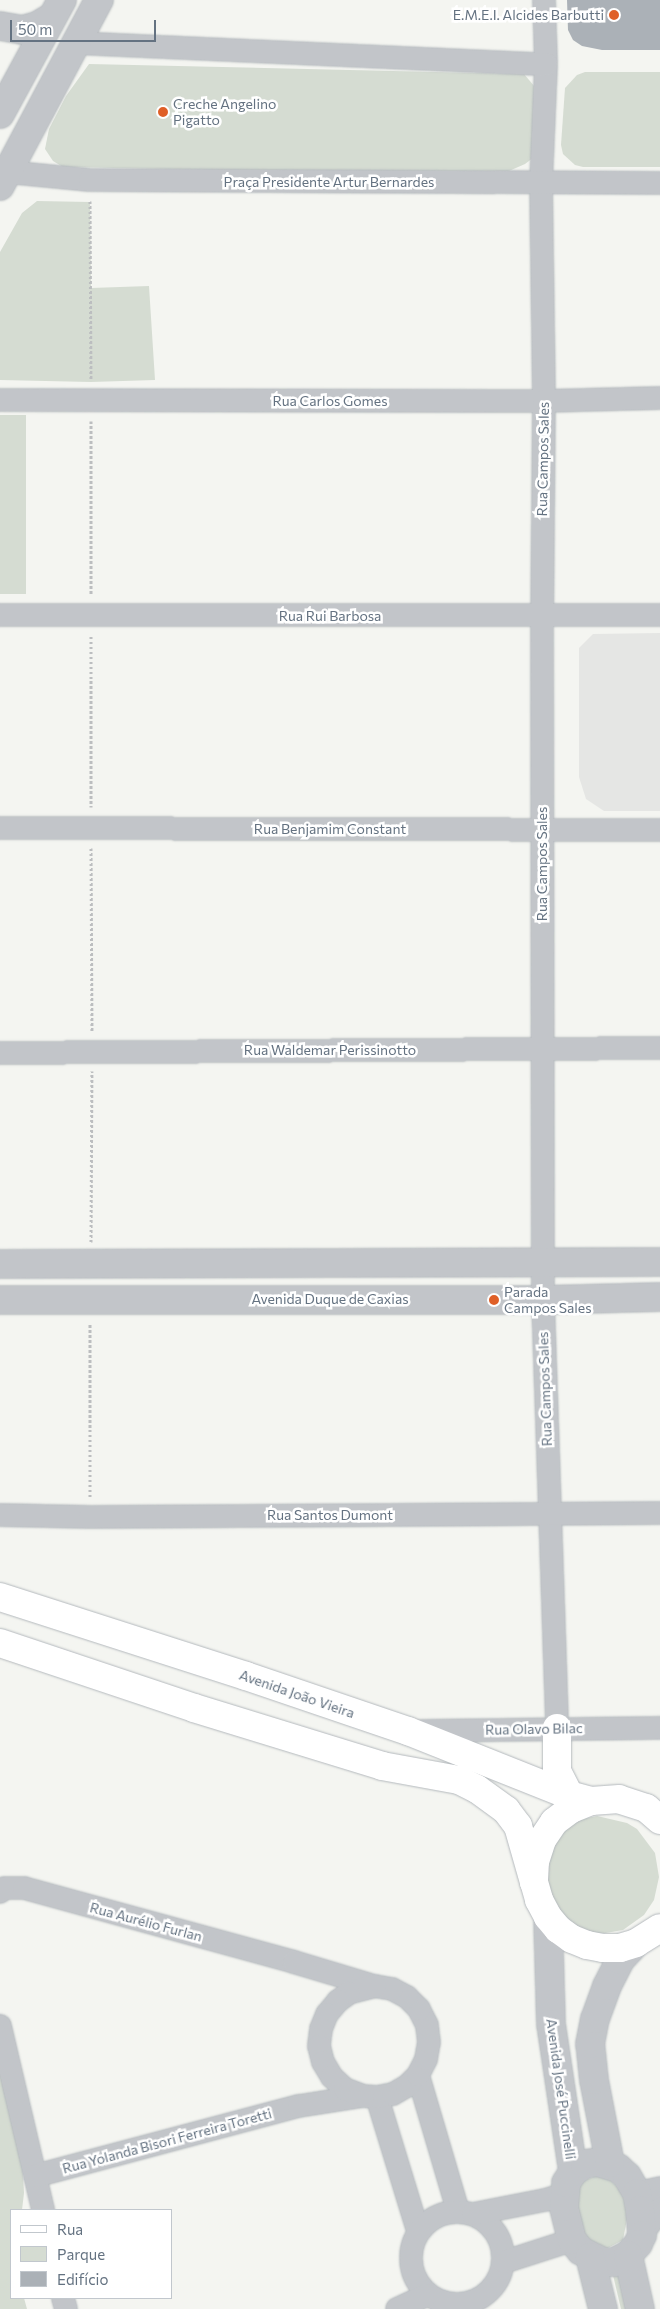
<!DOCTYPE html>
<html>
<head>
<meta charset="utf-8">
<style>
	body { margin:0 }
	#map { position:relative; width:660px; height:2309px; overflow:hidden; background:#f4f5f1; font-family:Commissioner,sans-serif }
	div>[style] { position:absolute }
	.built>* { inset:0; background:#e5e6e4 }
	.green>* { inset:0; background:#d5dcd2; transform-origin:0 0 }
	.building>* { inset:0; background:#abb1b7 }
	.path>* { height:3px; margin-top:-1.5px; transform-origin:0; background:repeating-linear-gradient(90deg,#bcbec0 0 2.5px,transparent 0 5px) }
	.roads { filter:drop-shadow(0 0 1px #b4b9bd) drop-shadow(0 0 1px #b4b9bd) }
	.minor>* { height:22px; margin:-11px; padding:0 11px; transform-origin:11px; border-radius:11px; background:#c2c5c9 }
	.minor>.ring { margin:-11px; padding:0; box-sizing:content-box; background:none; border:22px solid #c2c5c9; border-radius:50% }
	.tertiary>* { height:28px; margin:-14px; padding:0 14px; transform-origin:14px; border-radius:14px; background:#c2c5c9 }
	.secondary>* { height:28px; margin:-14px; padding:0 14px; transform-origin:14px; border-radius:14px; background:#fff }
	.dots>* { width:14px; height:14px; translate:-50% -50%; box-sizing:border-box; border:2px solid #fff; border-radius:50% }
	span { translate:-50% -50%; white-space:nowrap; text-align:center; line-height:1.15; -webkit-text-stroke:5px #fff; paint-order:stroke }
	.poi-label { font-size:14px; color:#647281 }
	.right { translate:-100% -50%; text-align:right }
	.left { translate:0 -50%; text-align:left }
	.street-label { font-size:14px; color:#647281 }
	.legend { position:absolute; left:10px; top:2209px; width:162px; height:90px; box-sizing:border-box; background:#fff; border:1px solid #c1c7cd; margin:0; padding:6px 9px; list-style:none; font-size:15px; color:#647281 }
	.legend li { display:flex; align-items:center; gap:10px; height:25px }
	.legend b { width:25px; border:1px solid #c1c7cd }
	.scale { position:absolute; left:10px; top:20px; width:146px; height:22px; box-sizing:border-box; border:2px solid #647281; border-top:0; padding-left:6px; font-size:15px; line-height:18px; white-space:nowrap; color:#647281; -webkit-text-stroke:4px #fff; paint-order:stroke }
</style>
</head>
<body>
<div id="map">
	<div class="built">
		<div style="clip-path:polygon(660px 633px,660px 811px,604px 811px,586px 799px,579px 777px,579px 648px,593px 634px)"></div>
	</div>
	<div class="green">
		<div style="clip-path:polygon(89px 64px,524px 74px,540px 93px,542px 151px,525px 164px,509px 171px,264px 171px,63px 167px,53px 161px,45px 149px,49px 129px,66px 96px)"></div>
		<div style="clip-path:polygon(585px 72px,660px 72px,660px 167px,583px 167px,575px 165px,563px 154px,561px 145px,565px 88px,577px 75px)"></div>
		<div style="clip-path:polygon(37px 201px,90px 202px,91px 288px,149px 286px,155px 380px,91px 382px,0 380px,0 252px,22px 213px)"></div>
		<div style="left:0;top:415px;width:26px;height:179px"></div>
		<div style="clip-path:polygon(597px 1816px,627px 1823px,637px 1829px,655px 1853px,659px 1877px,654px 1900px,644px 1915px,623px 1930px,594px 1935px,573px 1929px,552px 1912px,542px 1860px,556px 1835px,577px 1820px)"></div>
		<div style="clip-path:polygon(0 2034px,22px 2156px,24px 2193px,22px 2210px,11px 2210px,11px 2298px,24px 2298px,27px 2309px,0 2309px)"></div>
		<div style="clip-path:polygon(598px 2175px,609px 2179px,625px 2194px,627px 2219px,623px 2240px,604px 2250px,575px 2233px,578px 2183px)"></div>
		<div style="clip-path:polygon(627px 2268px,637px 2309px,621px 2309px,613px 2275px)"></div>
	</div>
	<div class="building">
		<div style="clip-path:polygon(567px 0,660px 0,660px 50px,602px 50px,582px 46px,573px 40px,568px 30px)"></div>
	</div>
	<div class="path">
		<div style="left:90px;top:201px;width:179px;rotate:89.7deg"></div>
		<div style="left:91px;top:421px;width:174px;rotate:90deg"></div>
		<div style="left:91px;top:636px;width:171px;rotate:90deg"></div>
		<div style="left:91px;top:848px;width:184px;rotate:89.7deg"></div>
		<div style="left:91px;top:1242px;width:171px;rotate:-89.7deg"></div>
		<div style="left:90px;top:1497px;width:174px;rotate:-90deg"></div>
	</div>
	<div class="roads">
		<div class="minor">
			<div style="left:544px;top:0;width:64px;rotate:88.2deg"></div>
			<div style="left:546px;top:64px;width:119px;rotate:92.4deg"></div>
			<div style="left:541px;top:183px;width:218px;rotate:89.2deg"></div>
			<div style="left:544px;top:401px;width:215px;rotate:90.5deg"></div>
			<div style="left:542px;top:616px;width:684px;rotate:89.92deg"></div>
			<div style="left:543px;top:1300px;width:428px;rotate:88.1deg"></div>
			<div style="left:75px;top:43px;width:471px;rotate:2.6deg"></div>
			<div style="left:0;top:168px;width:8px;rotate:30deg"></div>
			<div style="left:7px;top:172px;width:83px;rotate:5.5deg"></div>
			<div style="left:90px;top:180px;width:570px;rotate:0.3deg"></div>
			<div style="left:0;top:400px;width:544px;rotate:0.11deg"></div>
			<div style="left:544px;top:401px;width:116px;rotate:-1.5deg"></div>
			<div style="left:0;top:615px;width:660px"></div>
			<div style="left:0;top:828px;width:660px;rotate:0.17deg"></div>
			<div style="left:0;top:1053px;width:660px;rotate:-0.43deg"></div>
			<div style="left:0;top:1515px;width:90px;rotate:1.3deg"></div>
			<div style="left:90px;top:1517px;width:570px;rotate:-0.4deg"></div>
			<div style="left:414px;top:1731px;width:246px;rotate:-0.7deg"></div>
			<div style="left:0;top:1892px;width:6px;rotate:-39deg"></div>
			<div style="left:5px;top:1888px;width:19px"></div>
			<div style="left:24px;top:1888px;width:280px;rotate:15.3deg"></div>
			<div style="left:294px;top:1962px;width:84px;rotate:16.7deg"></div>
			<div style="left:0;top:2026px;width:189px;rotate:76.8deg"></div>
			<div style="left:418px;top:2075px;width:142px;rotate:73.6deg"></div>
			<div style="left:377px;top:2097px;width:140px;rotate:73deg"></div>
			<div style="left:35px;top:2176px;width:273px;rotate:-14.9deg"></div>
			<div style="left:299px;top:2106px;width:65px;rotate:-8.9deg"></div>
			<div style="left:363px;top:2096px;width:14px;rotate:4deg"></div>
			<div style="left:377px;top:2097px;width:16px;rotate:-11deg"></div>
			<div style="left:393px;top:2094px;width:16px;rotate:-30deg"></div>
			<div style="left:407px;top:2086px;width:16px;rotate:-45deg"></div>
			<div style="left:418px;top:2075px;width:18px;rotate:-63deg"></div>
			<div style="left:426px;top:2059px;width:17px;rotate:-80deg"></div>
			<div style="left:429px;top:2042px;width:17px;rotate:-97deg"></div>
			<div style="left:427px;top:2025px;width:18px;rotate:-117deg"></div>
			<div style="left:419px;top:2009px;width:17px;rotate:-135deg"></div>
			<div style="left:407px;top:1997px;width:17px;rotate:-152deg"></div>
			<div style="left:392px;top:1989px;width:17px;rotate:-170deg"></div>
			<div style="left:375px;top:1986px;width:27px;rotate:165deg"></div>
			<div style="left:349px;top:1993px;width:14px;rotate:144deg"></div>
			<div style="left:338px;top:2001px;width:17px;rotate:130deg"></div>
			<div style="left:327px;top:2014px;width:16px;rotate:112deg"></div>
			<div style="left:321px;top:2029px;width:17px;rotate:97deg"></div>
			<div style="left:319px;top:2046px;width:16px;rotate:76deg"></div>
			<div style="left:323px;top:2062px;width:17px;rotate:59deg"></div>
			<div style="left:332px;top:2077px;width:18px;rotate:43deg"></div>
			<div style="left:345px;top:2089px;width:19px;rotate:21deg"></div>
			<div style="left:637px;top:2193px;width:24px;rotate:-12deg"></div>
			<div class="ring" style="left:411px;top:2212px;width:70px;height:70px"></div>
			<div style="left:473px;top:2214px;width:73px;rotate:-11deg"></div>
			<div style="left:545px;top:2200px;width:21px;rotate:-17deg"></div>
			<div style="left:642px;top:2235px;width:32px;rotate:-55deg"></div>
			<div style="left:504px;top:2262px;width:71px;rotate:-17.9deg"></div>
			<div style="left:63px;top:2298px;width:11px;rotate:75deg"></div>
			<div style="left:397px;top:2309px;width:33px;rotate:-25deg"></div>
		</div>
		<div class="tertiary">
			<div style="left:0;top:26px;width:22px;rotate:10deg"></div>
			<div style="left:22px;top:30px;width:16px;rotate:-15deg"></div>
			<div style="left:37px;top:26px;width:17px;rotate:-31deg"></div>
			<div style="left:0;top:114px;width:130px;rotate:-61.5deg"></div>
			<div style="left:0;top:186px;width:211px;rotate:-62deg"></div>
			<div style="left:0;top:1264px;width:660px;rotate:-0.17deg"></div>
			<div style="left:0;top:1300px;width:543px"></div>
			<div style="left:543px;top:1300px;width:117px;rotate:-1.5deg"></div>
			<div style="left:548px;top:1917px;width:107px;rotate:88.4deg"></div>
			<div style="left:551px;top:2024px;width:150px;rotate:81.5deg"></div>
			<div style="left:598px;top:2162px;width:21px;rotate:17deg"></div>
			<div style="left:618px;top:2168px;width:12px;rotate:42deg"></div>
			<div style="left:627px;top:2176px;width:20px;rotate:60deg"></div>
			<div style="left:637px;top:2193px;width:17px;rotate:80deg"></div>
			<div style="left:640px;top:2210px;width:25px;rotate:85deg"></div>
			<div style="left:642px;top:2235px;width:10px;rotate:114deg"></div>
			<div style="left:638px;top:2244px;width:15px;rotate:132deg"></div>
			<div style="left:628px;top:2255px;width:16px;rotate:153deg"></div>
			<div style="left:614px;top:2262px;width:11px;rotate:180deg"></div>
			<div style="left:603px;top:2262px;width:25px;rotate:-153deg"></div>
			<div style="left:581px;top:2251px;width:14px;rotate:-129deg"></div>
			<div style="left:572px;top:2240px;width:34px;rotate:-104deg"></div>
			<div style="left:564px;top:2207px;width:24px;rotate:-85deg"></div>
			<div style="left:566px;top:2183px;width:13px;rotate:-58deg"></div>
			<div style="left:573px;top:2172px;width:14px;rotate:-34deg"></div>
			<div style="left:585px;top:2164px;width:13px;rotate:-9deg"></div>
			<div style="left:610px;top:2163px;width:85px;rotate:-100.9deg"></div>
			<div style="left:594px;top:2080px;width:36px;rotate:-96deg"></div>
			<div style="left:590px;top:2044px;width:25px;rotate:-79deg"></div>
			<div style="left:595px;top:2019px;width:35px;rotate:-70deg"></div>
			<div style="left:607px;top:1986px;width:29px;rotate:-63deg"></div>
			<div style="left:620px;top:1960px;width:23px;rotate:-47deg"></div>
			<div style="left:628px;top:2255px;width:55px;rotate:77.5deg"></div>
			<div style="left:590px;top:2257px;width:54px;rotate:76deg"></div>
		</div>
		<div class="secondary">
			<div style="left:0;top:1597px;width:258px;rotate:17.8deg"></div>
			<div style="left:246px;top:1676px;width:171px;rotate:18.8deg"></div>
			<div style="left:408px;top:1731px;width:173px;rotate:21.7deg"></div>
			<div style="left:569px;top:1795px;width:23px;rotate:15deg"></div>
			<div style="left:0;top:1643px;width:205px;rotate:18.5deg"></div>
			<div style="left:194px;top:1708px;width:197px;rotate:17.1deg"></div>
			<div style="left:382px;top:1766px;width:78px;rotate:10.3deg"></div>
			<div style="left:459px;top:1780px;width:20px;rotate:27deg"></div>
			<div style="left:477px;top:1789px;width:36px;rotate:36deg"></div>
			<div style="left:506px;top:1810px;width:20px;rotate:53deg"></div>
			<div style="left:518px;top:1826px;width:58px;rotate:74.1deg"></div>
			<div style="left:557px;top:1728px;width:43px;rotate:90deg"></div>
			<div style="left:557px;top:1771px;width:27px;rotate:63deg"></div>
			<div style="left:660px;top:1820px;width:18px;rotate:-139deg"></div>
			<div style="left:646px;top:1808px;width:28px;rotate:-162deg"></div>
			<div style="left:619px;top:1799px;width:28px;rotate:176deg"></div>
			<div style="left:591px;top:1801px;width:22px;rotate:158deg"></div>
			<div style="left:571px;top:1809px;width:21px;rotate:143deg"></div>
			<div style="left:554px;top:1822px;width:22px;rotate:124deg"></div>
			<div style="left:542px;top:1840px;width:22px;rotate:108deg"></div>
			<div style="left:535px;top:1861px;width:21px;rotate:93deg"></div>
			<div style="left:534px;top:1882px;width:19px;rotate:74deg"></div>
			<div style="left:539px;top:1900px;width:19px;rotate:62deg"></div>
			<div style="left:548px;top:1917px;width:16px;rotate:50deg"></div>
			<div style="left:558px;top:1929px;width:17px;rotate:36deg"></div>
			<div style="left:572px;top:1939px;width:16px;rotate:22deg"></div>
			<div style="left:587px;top:1945px;width:16px;rotate:11deg"></div>
			<div style="left:603px;top:1948px;width:17px"></div>
			<div style="left:620px;top:1948px;width:17px;rotate:-17deg"></div>
			<div style="left:636px;top:1943px;width:28px;rotate:-32deg"></div>
		</div>
	</div>
	<div class="dots">
		<div style="left:614px;top:15px;background:#df5f27"></div>
		<div style="left:163px;top:112px;background:#df5f27"></div>
		<div style="left:494px;top:1300px;background:#df5f27"></div>
	</div>
	<div class="poi-label">
		<span class="right" style="left:604px;top:15px">E.M.E.I. Alcides Barbutti</span>
		<span class="left" style="left:173px;top:112px">Creche Angelino<br>Pigatto</span>
		<span class="left" style="left:504px;top:1300px">Parada<br>Campos Sales</span>
	</div>
	<div class="street-label">
		<span style="left:329px;top:182px">Praça Presidente Artur Bernardes</span>
		<span style="left:330px;top:401px">Rua Carlos Gomes</span>
		<span style="left:543px;top:459px;rotate:-89deg">Rua Campos Sales</span>
		<span style="left:330px;top:616px">Rua Rui Barbosa</span>
		<span style="left:330px;top:829px">Rua Benjamim Constant</span>
		<span style="left:542px;top:864px;rotate:-90deg">Rua Campos Sales</span>
		<span style="left:330px;top:1050px">Rua Waldemar Perissinotto</span>
		<span style="left:330px;top:1299px">Avenida Duque de Caxias</span>
		<span style="left:545px;top:1389px;rotate:-92deg">Rua Campos Sales</span>
		<span style="left:330px;top:1515px">Rua Santos Dumont</span>
		<span style="left:297px;top:1694px;rotate:19deg">Avenida João Vieira</span>
		<span style="left:534px;top:1729px;rotate:-1deg">Rua Olavo Bilac</span>
		<span style="left:146px;top:1922px;rotate:15deg">Rua Aurélio Furlan</span>
		<span style="left:561px;top:2089px;rotate:82deg">Avenida José Puccinelli</span>
		<span style="left:167px;top:2141px;rotate:-15deg">Rua Yolanda Bisori Ferreira Toretti</span>
	</div>
	<ul class="legend">
	<li><b style="height:6px;background:#fff"></b>Rua</li>
	<li><b style="height:14px;background:#d5dcd2"></b>Parque</li>
	<li><b style="height:14px;background:#abb1b7"></b>Edifício</li>
	</ul>
	<div class="scale">50 m</div>
</div>
</body>
</html>
